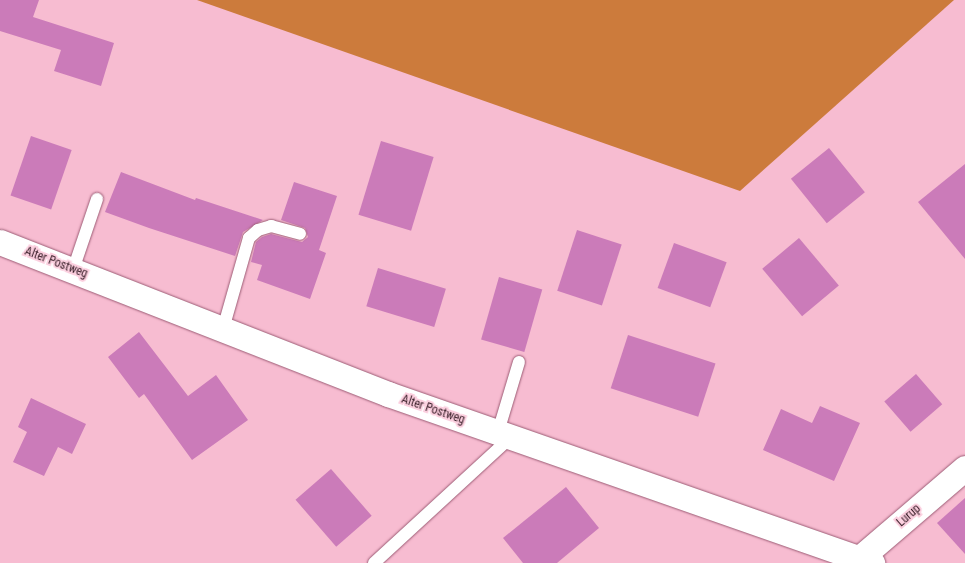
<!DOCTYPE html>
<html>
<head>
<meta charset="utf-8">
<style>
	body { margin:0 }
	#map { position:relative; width:965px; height:563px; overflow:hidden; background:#f7bcd1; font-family:"Roboto Condensed",sans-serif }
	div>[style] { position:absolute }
	.forest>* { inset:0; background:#cc7b3c }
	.building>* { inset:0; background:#cb7bb9; transform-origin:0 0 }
	.roads { filter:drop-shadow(0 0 1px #9c5c75) drop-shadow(0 0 1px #9c5c75) }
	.lane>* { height:12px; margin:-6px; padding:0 6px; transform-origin:6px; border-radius:6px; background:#fff }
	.street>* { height:25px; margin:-12.5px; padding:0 12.5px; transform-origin:12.5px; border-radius:12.5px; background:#fff }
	span { translate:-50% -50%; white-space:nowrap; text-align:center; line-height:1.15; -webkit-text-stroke:4px #fbcede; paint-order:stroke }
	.street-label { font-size:12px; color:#341a24 }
</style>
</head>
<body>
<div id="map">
	<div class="forest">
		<div style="clip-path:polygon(197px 0,954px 0,740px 191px)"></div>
	</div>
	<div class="building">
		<div style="clip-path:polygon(0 0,39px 0,33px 17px,114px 43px,101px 86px,54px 71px,61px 50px,0 31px)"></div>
		<div style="left:31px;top:136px;width:43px;height:63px;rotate:19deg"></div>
		<div style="left:381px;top:141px;width:55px;height:77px;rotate:17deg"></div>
		<div style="left:829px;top:148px;width:57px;height:49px;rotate:51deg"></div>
		<div style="clip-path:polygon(965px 164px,965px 259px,918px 202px)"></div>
		<div style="clip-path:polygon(121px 172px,195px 200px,196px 198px,263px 220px,243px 232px,235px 256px,149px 228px,105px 212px)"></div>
		<div style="clip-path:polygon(294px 182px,337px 196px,319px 250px,326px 253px,310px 299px,257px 280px,262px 265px,251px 262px,256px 242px,262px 237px,271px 234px,302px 242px,308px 237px,305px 228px,281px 220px)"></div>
		<div style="left:577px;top:230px;width:47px;height:64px;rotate:18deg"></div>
		<div style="left:799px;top:238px;width:62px;height:48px;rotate:50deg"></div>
		<div style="left:674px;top:243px;width:56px;height:48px;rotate:20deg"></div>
		<div style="left:378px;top:268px;width:71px;height:40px;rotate:17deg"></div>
		<div style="left:499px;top:277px;width:45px;height:65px;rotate:16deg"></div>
		<div style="clip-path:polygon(139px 332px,188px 396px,216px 375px,248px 420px,192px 460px,144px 394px,139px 398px,108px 357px)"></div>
		<div style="left:628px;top:335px;width:92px;height:56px;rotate:18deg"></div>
		<div style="left:916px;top:374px;width:40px;height:42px;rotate:49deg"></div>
		<div style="clip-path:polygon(31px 398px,86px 424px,72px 454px,58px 447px,44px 476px,13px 462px,27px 432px,18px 427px)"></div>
		<div style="clip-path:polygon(820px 406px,860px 423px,834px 481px,763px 450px,781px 409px,812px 423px)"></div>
		<div style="left:331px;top:469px;width:62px;height:47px;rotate:49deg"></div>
		<div style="clip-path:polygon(566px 487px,599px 528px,557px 563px,523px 563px,503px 538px)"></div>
		<div style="clip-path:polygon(965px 498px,965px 554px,937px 523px)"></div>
	</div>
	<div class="roads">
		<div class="lane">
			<div style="left:73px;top:270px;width:75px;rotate:-71.3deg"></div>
			<div style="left:223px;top:329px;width:95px;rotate:-74.1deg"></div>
			<div style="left:249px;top:238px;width:12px;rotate:-42deg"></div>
			<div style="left:258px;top:230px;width:14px;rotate:-17deg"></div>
			<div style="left:271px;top:226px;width:30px;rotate:15deg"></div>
			<div style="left:498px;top:432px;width:73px;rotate:-73.3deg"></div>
			<div style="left:374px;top:563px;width:186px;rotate:-42.6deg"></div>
		</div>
		<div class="street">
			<div style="left:0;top:242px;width:417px;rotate:21.4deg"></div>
			<div style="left:388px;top:394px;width:513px;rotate:19.25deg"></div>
			<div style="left:854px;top:563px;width:146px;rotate:-40.6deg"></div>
		</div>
	</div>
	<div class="street-label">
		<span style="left:56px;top:263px;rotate:21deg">Alter Postweg</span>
		<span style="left:433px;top:410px;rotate:19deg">Alter Postweg</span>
		<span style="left:909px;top:516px;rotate:-41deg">Lurup</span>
	</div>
</div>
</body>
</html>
